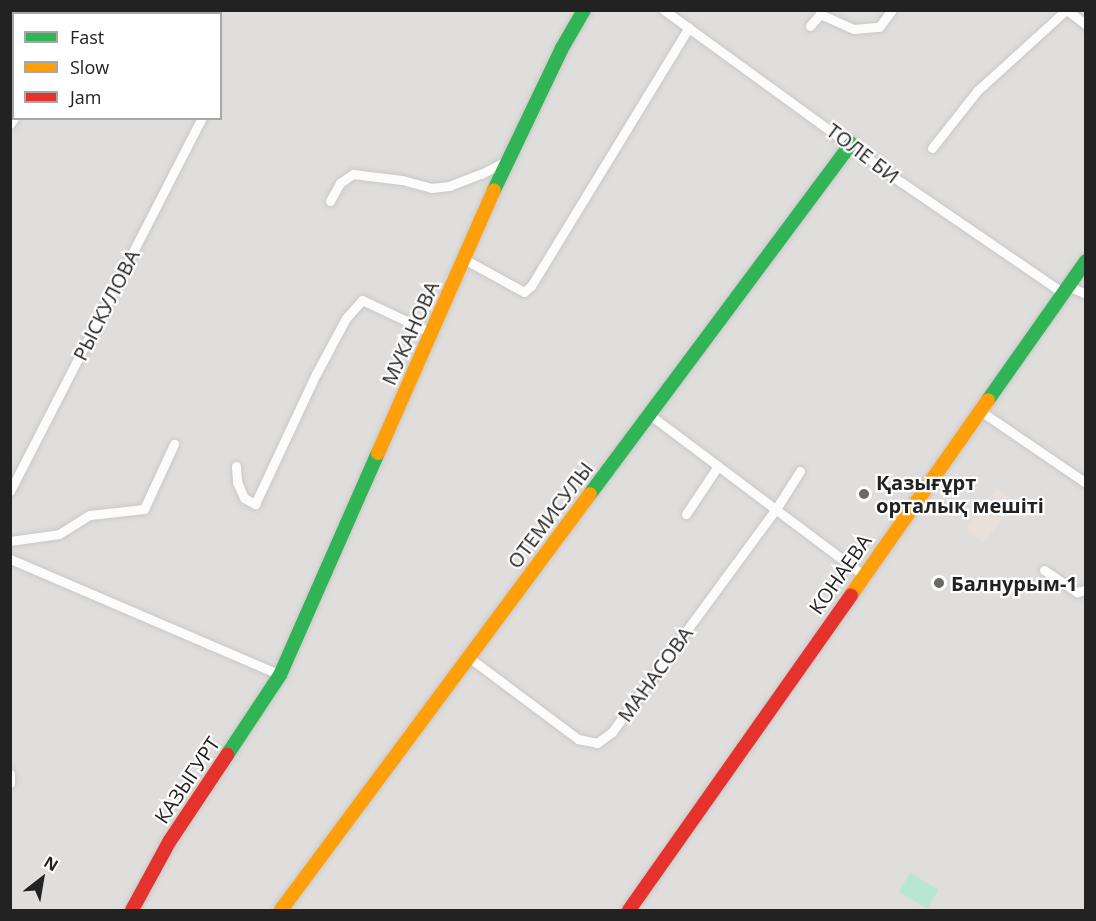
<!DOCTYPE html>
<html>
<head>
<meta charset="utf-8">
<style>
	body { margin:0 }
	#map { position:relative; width:1096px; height:921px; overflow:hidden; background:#f0eeeb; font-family:"Open Sans",sans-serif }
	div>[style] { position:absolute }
	.residential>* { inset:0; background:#dfdedc }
	.military>* { inset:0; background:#eae0db; transform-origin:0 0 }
	.pitch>* { inset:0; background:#b7e6d2; transform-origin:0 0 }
	.roads { filter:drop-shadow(0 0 2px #c9c8c7) drop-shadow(0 0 2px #c9c8c7) }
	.street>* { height:9px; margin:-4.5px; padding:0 4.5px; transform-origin:4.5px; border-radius:4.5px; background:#fdfcfc }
	.fast>* { height:14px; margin:-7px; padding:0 7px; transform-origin:7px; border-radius:7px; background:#30b455 }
	.slow>* { height:14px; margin:-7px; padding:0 7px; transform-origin:7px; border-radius:7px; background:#ff9f0a }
	.jam>* { height:14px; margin:-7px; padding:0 7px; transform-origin:7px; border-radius:7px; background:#e5322d }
	.dots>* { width:16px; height:16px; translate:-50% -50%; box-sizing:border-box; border:3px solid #fff; border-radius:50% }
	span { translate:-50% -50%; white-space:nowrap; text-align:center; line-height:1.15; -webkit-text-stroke:4.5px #fff; paint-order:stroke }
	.street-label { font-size:20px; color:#222 }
	.poi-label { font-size:20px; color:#222; font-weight:700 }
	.left { translate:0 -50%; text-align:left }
	.frame { position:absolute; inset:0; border:12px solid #222; pointer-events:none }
	.legend { position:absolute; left:12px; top:12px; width:210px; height:108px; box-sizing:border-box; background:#fff; border:2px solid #a7a7a7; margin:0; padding:8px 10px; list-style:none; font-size:18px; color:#222 }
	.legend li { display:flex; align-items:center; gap:12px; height:30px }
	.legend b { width:30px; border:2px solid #a7a7a7 }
	.north { position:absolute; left:12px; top:849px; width:60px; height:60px; -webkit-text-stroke:4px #fff; paint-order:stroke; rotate:31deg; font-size:16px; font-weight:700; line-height:24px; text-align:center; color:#222 }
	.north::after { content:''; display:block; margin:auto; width:21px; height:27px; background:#222; clip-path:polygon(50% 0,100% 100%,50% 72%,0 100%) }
</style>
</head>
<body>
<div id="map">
	<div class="residential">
		<div style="clip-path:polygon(evenodd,11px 11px,1085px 11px,1085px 910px,11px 910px,11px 11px,14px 14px,220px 14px,220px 118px,14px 118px,14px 14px)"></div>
	</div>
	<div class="military">
		<div style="left:997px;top:488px;width:22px;height:52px;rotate:36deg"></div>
	</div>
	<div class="pitch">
		<div style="left:910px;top:873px;width:33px;height:22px;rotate:31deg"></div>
	</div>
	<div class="roads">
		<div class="street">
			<div style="left:664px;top:10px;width:293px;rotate:36deg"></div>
			<div style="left:901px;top:182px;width:196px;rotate:34.4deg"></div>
			<div style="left:1067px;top:10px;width:24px;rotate:38deg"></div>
			<div style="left:64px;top:14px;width:4px;rotate:-76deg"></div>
			<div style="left:810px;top:26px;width:16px;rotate:-50deg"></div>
			<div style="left:820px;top:14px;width:37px;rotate:24deg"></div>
			<div style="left:854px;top:29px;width:25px;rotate:-5deg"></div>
			<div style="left:879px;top:27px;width:21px;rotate:-53deg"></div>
			<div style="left:10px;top:124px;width:7px;rotate:-56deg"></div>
			<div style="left:932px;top:148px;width:73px;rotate:-51.7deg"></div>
			<div style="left:977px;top:91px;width:120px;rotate:-42.3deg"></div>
			<div style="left:330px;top:201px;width:21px;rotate:-61deg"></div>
			<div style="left:340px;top:183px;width:16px;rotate:-35deg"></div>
			<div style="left:353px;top:174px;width:49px;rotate:7deg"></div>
			<div style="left:402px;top:180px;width:30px;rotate:15deg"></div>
			<div style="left:431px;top:188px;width:18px;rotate:-6deg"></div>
			<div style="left:449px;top:186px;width:34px;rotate:-21deg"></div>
			<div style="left:481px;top:174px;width:29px;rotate:-27deg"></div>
			<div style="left:464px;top:259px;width:68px;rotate:28.8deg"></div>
			<div style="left:524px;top:292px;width:9px;rotate:-41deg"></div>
			<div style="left:531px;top:286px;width:303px;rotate:-58.6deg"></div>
			<div style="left:1068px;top:286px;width:20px;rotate:24deg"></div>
			<div style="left:979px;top:410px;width:130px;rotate:34.3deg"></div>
			<div style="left:650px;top:415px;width:266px;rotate:36.9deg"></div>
			<div style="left:236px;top:466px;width:16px;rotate:86deg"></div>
			<div style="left:237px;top:482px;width:17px;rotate:66deg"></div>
			<div style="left:244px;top:498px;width:13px;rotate:29deg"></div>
			<div style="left:255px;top:504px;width:144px;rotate:-64.9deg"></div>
			<div style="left:316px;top:374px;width:64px;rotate:-61.8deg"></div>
			<div style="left:346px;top:318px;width:24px;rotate:-48deg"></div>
			<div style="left:362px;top:300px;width:77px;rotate:25.2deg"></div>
			<div style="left:10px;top:491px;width:420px;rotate:-62.8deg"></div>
			<div style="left:686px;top:514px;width:58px;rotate:-56.3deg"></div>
			<div style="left:10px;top:541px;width:49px;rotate:-8.1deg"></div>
			<div style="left:59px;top:534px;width:36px;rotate:-32deg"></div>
			<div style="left:90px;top:515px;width:54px;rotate:-6.3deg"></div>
			<div style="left:144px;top:509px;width:72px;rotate:-65.2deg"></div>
			<div style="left:10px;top:559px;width:294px;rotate:23.2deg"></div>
			<div style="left:1044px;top:570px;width:40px;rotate:34deg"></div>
			<div style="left:1077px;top:592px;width:9px;rotate:-13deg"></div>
			<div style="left:467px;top:656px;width:139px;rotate:36.8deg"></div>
			<div style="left:578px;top:739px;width:19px;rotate:12deg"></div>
			<div style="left:597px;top:743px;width:19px;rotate:-36deg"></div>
			<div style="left:612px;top:732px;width:277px;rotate:-53.7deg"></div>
			<div style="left:776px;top:509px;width:45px;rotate:-57.7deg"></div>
			<div style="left:10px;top:774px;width:9px;rotate:90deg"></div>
		</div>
		<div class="fast">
			<div style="left:494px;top:190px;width:157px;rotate:-64.4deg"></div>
			<div style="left:562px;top:48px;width:44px;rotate:-59.9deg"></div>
			<div style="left:988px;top:400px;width:170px;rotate:-54.8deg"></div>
			<div style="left:590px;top:494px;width:437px;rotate:-53.3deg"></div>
			<div style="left:227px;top:755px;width:96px;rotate:-56.5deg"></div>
			<div style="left:280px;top:675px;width:243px;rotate:-66.2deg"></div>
		</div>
		<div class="slow">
			<div style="left:378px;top:453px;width:287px;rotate:-66.2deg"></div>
			<div style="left:851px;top:595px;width:238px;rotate:-54.9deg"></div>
			<div style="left:281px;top:910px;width:518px;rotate:-53.4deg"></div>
		</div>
		<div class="jam">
			<div style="left:132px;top:910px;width:77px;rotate:-61.4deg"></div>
			<div style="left:169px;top:842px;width:105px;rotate:-56.3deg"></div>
			<div style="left:629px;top:910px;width:385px;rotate:-54.8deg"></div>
		</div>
	</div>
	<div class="dots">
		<div style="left:864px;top:494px;background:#6a6968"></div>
		<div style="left:939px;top:583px;background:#6a6968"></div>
	</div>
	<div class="street-label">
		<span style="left:863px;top:153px;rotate:37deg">ТОЛЕ БИ</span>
		<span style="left:106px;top:305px;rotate:-63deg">РЫСКУЛОВА</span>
		<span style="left:410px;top:333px;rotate:-66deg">МУКАНОВА</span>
		<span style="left:550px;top:515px;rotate:-53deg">ОТЕМИСУЛЫ</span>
		<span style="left:840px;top:574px;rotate:-55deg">КОНАЕВА</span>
		<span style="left:655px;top:674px;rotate:-54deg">МАНАСОВА</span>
		<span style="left:187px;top:780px;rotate:-56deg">КАЗЫГУРТ</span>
	</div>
	<div class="poi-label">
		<span class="left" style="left:876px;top:494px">Қазығұрт<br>орталық мешіті</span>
		<span class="left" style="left:951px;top:583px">Балнурым-1</span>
	</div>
	<div class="frame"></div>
	<ul class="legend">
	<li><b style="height:8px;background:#30b455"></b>Fast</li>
	<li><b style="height:8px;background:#ff9f0a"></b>Slow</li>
	<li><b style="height:8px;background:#e5322d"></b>Jam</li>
	</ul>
	<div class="north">N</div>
</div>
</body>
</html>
